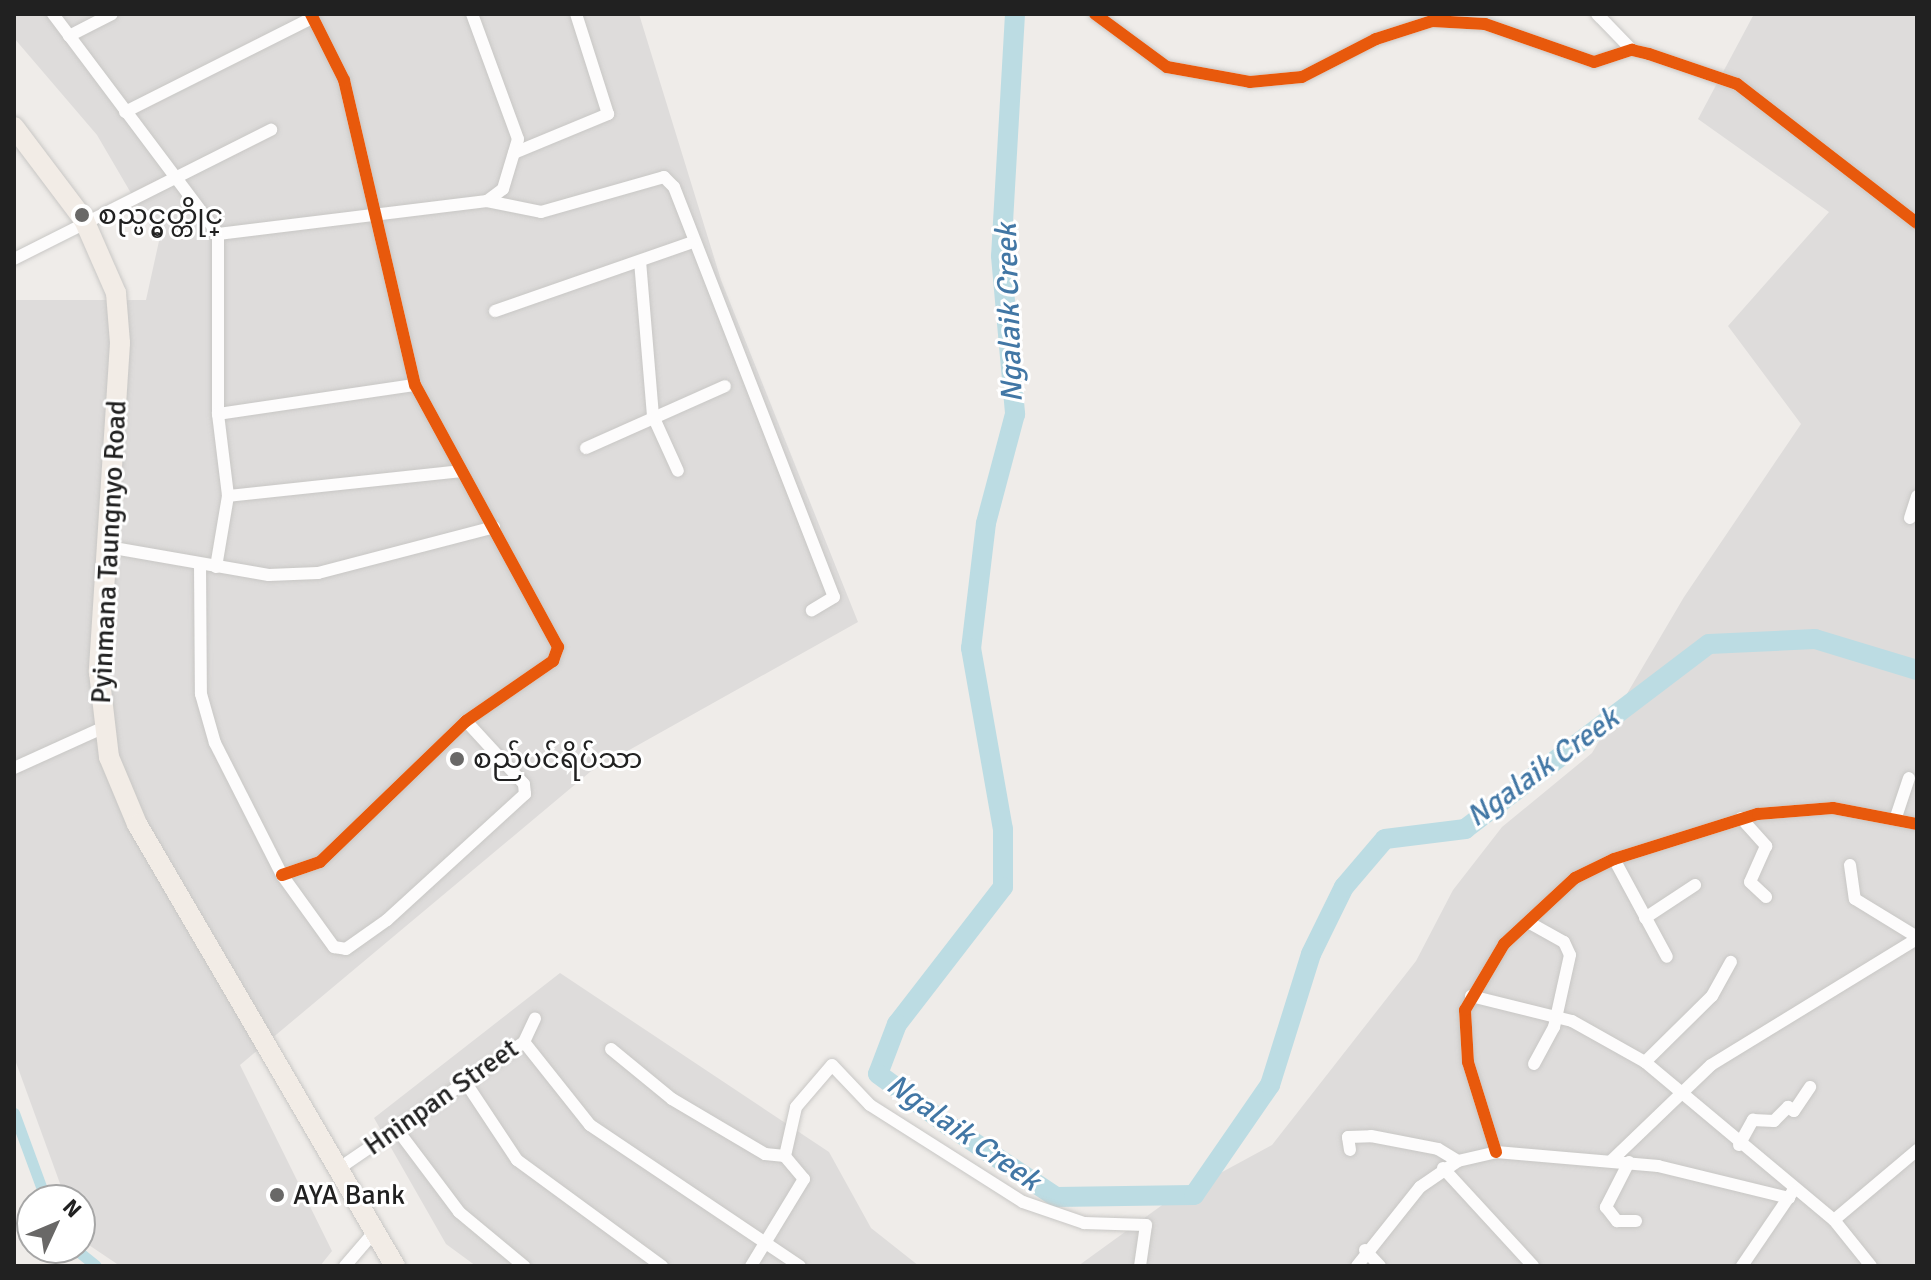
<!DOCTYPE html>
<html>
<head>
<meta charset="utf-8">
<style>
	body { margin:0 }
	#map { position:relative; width:1931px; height:1280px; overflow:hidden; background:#efece9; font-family:Signika,"Noto Sans Myanmar",sans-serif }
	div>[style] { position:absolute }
	.residential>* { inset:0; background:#dedcdb }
	.canal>* { height:11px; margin:-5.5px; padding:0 5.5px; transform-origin:5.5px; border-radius:5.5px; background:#bcdce3 }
	.river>* { height:20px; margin:-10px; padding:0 10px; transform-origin:10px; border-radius:10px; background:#bcdce3 }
	.roads { filter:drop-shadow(0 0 2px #c8c7c5) drop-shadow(0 0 2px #c8c7c5) }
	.minor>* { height:12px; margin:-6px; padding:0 6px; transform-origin:6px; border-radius:6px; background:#fdfcfc }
	.primary>* { height:20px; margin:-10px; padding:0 10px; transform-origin:10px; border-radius:10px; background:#f2ece6 }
	.cycleway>* { height:12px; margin:-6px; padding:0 6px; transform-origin:6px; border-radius:6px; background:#e8590c }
	.dots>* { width:22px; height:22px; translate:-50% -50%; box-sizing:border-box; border:4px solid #fff; border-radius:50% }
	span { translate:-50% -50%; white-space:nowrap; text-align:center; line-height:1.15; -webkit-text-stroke:6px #fff; paint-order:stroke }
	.poi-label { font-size:28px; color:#212121 }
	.left { translate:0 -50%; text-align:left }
	.street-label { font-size:28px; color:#212121 }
	.water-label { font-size:30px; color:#4277a5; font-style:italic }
	.frame { position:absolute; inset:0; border:16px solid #212121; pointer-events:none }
	.north { position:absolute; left:16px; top:1184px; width:80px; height:80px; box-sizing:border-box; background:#fff; border:2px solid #a6a6a6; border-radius:50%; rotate:46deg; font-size:22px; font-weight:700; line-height:32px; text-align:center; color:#212121 }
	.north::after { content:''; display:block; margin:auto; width:28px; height:36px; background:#696867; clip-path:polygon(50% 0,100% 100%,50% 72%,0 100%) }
</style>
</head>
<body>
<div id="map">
	<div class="residential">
		<div style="clip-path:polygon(14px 14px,639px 14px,721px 280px,858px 622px,590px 772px,240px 1065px,332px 1251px,320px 1266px,120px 1266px,80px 1239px,80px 1200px,66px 1200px,14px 1057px,14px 300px,146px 300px,159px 241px,97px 135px,14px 38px)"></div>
		<div style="clip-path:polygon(1754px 14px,1917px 14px,1917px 1266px,1078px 1266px,1165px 1203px,1272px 1145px,1416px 961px,1453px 890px,1502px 827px,1592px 753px,1684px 597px,1801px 424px,1728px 326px,1829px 212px,1698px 119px)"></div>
		<div style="clip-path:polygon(560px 973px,829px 1152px,871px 1228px,919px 1266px,476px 1266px,446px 1244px,374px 1118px)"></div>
	</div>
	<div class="canal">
		<div style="left:14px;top:1113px;width:93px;rotate:69.8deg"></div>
		<div style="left:74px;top:1248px;width:28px;rotate:39deg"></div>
	</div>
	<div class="river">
		<div style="left:1015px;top:14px;width:242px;rotate:93.3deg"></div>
		<div style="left:1001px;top:256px;width:159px;rotate:84.9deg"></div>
		<div style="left:1015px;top:414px;width:113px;rotate:104.9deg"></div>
		<div style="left:986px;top:523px;width:126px;rotate:96.8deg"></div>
		<div style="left:971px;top:648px;width:184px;rotate:80deg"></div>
		<div style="left:1003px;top:829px;width:58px;rotate:90deg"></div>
		<div style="left:1003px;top:887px;width:173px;rotate:127.7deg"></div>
		<div style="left:897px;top:1024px;width:53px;rotate:110.8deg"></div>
		<div style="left:878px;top:1074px;width:87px;rotate:36.1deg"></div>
		<div style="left:948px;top:1125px;width:130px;rotate:33.7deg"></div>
		<div style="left:1056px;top:1197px;width:138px;rotate:-0.8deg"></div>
		<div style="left:1194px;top:1195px;width:134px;rotate:-55.4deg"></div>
		<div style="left:1270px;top:1085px;width:137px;rotate:-72.6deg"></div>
		<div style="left:1311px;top:954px;width:75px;rotate:-63.8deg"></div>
		<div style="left:1344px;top:887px;width:63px;rotate:-49.5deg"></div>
		<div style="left:1385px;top:839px;width:81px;rotate:-7.1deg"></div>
		<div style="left:1465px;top:829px;width:306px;rotate:-37.2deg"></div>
		<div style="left:1709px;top:644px;width:106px;rotate:-2.7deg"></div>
		<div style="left:1815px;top:639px;width:107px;rotate:16.9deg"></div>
	</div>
	<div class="roads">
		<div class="minor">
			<div style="left:53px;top:14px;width:275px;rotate:53.1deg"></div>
			<div style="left:218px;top:234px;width:180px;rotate:90deg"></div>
			<div style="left:218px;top:414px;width:83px;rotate:83deg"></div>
			<div style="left:228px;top:496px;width:72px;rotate:99.6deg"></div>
			<div style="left:1095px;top:14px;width:89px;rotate:36.4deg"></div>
			<div style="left:1167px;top:67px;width:84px;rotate:10.2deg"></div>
			<div style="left:1250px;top:82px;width:52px;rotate:-5.5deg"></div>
			<div style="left:1302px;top:77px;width:83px;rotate:-27.2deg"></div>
			<div style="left:1376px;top:39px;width:59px;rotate:-17.8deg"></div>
			<div style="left:1432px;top:21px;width:53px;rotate:3.2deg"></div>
			<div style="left:1485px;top:24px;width:115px;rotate:19.2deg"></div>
			<div style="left:1594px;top:62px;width:40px;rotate:-18deg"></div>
			<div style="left:1632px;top:50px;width:17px;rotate:13deg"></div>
			<div style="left:1649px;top:54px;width:93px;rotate:18.8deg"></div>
			<div style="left:1737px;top:84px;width:227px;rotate:37.7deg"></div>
			<div style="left:1597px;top:14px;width:50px;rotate:45.8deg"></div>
			<div style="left:69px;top:36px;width:48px;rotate:-27.1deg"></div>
			<div style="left:125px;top:112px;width:209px;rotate:-26.7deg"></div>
			<div style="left:514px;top:153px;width:102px;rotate:-22.5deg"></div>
			<div style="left:608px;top:114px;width:105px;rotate:-107.7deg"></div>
			<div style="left:487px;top:201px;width:55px;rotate:11.5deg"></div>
			<div style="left:541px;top:212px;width:128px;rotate:-15.9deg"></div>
			<div style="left:664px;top:177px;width:14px;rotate:45deg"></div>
			<div style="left:674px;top:187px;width:440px;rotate:68.7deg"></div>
			<div style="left:834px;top:597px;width:26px;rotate:149deg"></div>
			<div style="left:218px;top:234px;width:271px;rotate:-7deg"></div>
			<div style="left:487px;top:201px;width:20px;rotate:-37deg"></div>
			<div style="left:503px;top:189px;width:52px;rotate:-73.3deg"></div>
			<div style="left:518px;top:139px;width:133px;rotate:-110.2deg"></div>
			<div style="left:14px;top:259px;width:288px;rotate:-26.7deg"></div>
			<div style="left:640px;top:261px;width:156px;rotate:85.2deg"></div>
			<div style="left:653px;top:416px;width:60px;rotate:65.6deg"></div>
			<div style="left:495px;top:311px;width:207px;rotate:-19.2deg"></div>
			<div style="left:218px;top:414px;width:199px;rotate:-8.4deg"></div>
			<div style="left:586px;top:448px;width:152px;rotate:-24deg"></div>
			<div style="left:228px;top:496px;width:234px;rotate:-6.1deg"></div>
			<div style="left:1910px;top:518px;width:23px;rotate:-72deg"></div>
			<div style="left:108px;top:547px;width:163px;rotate:9.9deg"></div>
			<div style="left:269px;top:575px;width:49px;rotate:-2.3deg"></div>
			<div style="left:318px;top:573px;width:182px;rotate:-14.6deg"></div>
			<div style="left:200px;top:564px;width:130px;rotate:89.6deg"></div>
			<div style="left:201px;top:694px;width:51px;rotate:74.1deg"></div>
			<div style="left:215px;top:743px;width:148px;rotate:63.1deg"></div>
			<div style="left:282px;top:875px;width:89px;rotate:54.2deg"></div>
			<div style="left:334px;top:947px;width:12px;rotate:9deg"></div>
			<div style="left:346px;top:949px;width:50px;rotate:-35.3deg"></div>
			<div style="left:387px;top:920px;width:187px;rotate:-42.4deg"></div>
			<div style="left:525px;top:794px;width:10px;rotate:-96deg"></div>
			<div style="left:524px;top:784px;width:86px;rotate:-132.6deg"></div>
			<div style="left:14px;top:768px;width:94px;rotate:-24.4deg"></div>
			<div style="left:1896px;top:817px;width:41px;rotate:-71.6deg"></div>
			<div style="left:1741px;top:818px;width:38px;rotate:48deg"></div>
			<div style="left:1766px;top:846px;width:39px;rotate:114deg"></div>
			<div style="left:1750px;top:882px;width:22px;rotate:43deg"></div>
			<div style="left:1614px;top:859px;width:111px;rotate:61.6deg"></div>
			<div style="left:1850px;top:865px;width:34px;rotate:82deg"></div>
			<div style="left:1855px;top:899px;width:73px;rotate:31.5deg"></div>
			<div style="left:282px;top:875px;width:40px;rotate:-18.9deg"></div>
			<div style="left:320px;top:862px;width:203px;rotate:-44deg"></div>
			<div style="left:466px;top:721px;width:106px;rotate:-34.6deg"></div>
			<div style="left:553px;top:661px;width:15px;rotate:-70deg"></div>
			<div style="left:558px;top:647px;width:298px;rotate:-118.6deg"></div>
			<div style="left:415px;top:385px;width:313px;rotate:-103.1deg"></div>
			<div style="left:344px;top:80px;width:74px;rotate:-116.6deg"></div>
			<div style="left:1645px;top:918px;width:60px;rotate:-33.4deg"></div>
			<div style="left:1528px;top:922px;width:41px;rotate:29.1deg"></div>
			<div style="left:1564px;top:942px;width:14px;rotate:65deg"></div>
			<div style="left:1570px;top:955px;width:74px;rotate:102.5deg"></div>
			<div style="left:1554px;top:1027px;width:42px;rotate:118.4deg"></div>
			<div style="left:1471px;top:996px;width:104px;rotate:13.9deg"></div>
			<div style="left:1572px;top:1021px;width:84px;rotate:29.3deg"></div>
			<div style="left:1645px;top:1062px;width:246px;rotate:39.9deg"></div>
			<div style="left:1834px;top:1220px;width:59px;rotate:51.2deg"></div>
			<div style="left:524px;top:1042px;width:106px;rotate:51.5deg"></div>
			<div style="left:590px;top:1125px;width:253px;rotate:33.9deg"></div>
			<div style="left:611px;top:1049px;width:79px;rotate:39.3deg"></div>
			<div style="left:672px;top:1099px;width:108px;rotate:30.6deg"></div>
			<div style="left:765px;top:1154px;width:20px;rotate:6deg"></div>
			<div style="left:1645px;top:1062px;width:94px;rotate:-44.6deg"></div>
			<div style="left:1712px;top:996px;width:39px;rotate:-61deg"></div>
			<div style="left:464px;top:1080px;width:96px;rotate:56.5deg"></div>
			<div style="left:517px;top:1160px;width:180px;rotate:36.2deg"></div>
			<div style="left:396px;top:1128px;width:105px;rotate:53.1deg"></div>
			<div style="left:459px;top:1212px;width:85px;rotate:39.7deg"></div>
			<div style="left:1739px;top:1145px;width:29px;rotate:-61deg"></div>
			<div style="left:1753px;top:1120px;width:21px;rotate:3deg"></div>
			<div style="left:1774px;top:1121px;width:20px;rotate:-45deg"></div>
			<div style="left:1788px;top:1107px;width:7px;rotate:34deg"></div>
			<div style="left:1794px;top:1111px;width:29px;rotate:-56deg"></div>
			<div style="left:1350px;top:1150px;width:13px;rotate:-99deg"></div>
			<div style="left:1348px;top:1137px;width:23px;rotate:-2deg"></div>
			<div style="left:1371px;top:1136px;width:68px;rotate:11deg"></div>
			<div style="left:1438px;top:1149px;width:23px;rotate:31deg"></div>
			<div style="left:1496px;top:1152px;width:94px;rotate:-107.3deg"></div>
			<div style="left:1468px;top:1062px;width:52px;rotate:-93.3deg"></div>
			<div style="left:1465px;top:1010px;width:77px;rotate:-59.4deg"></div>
			<div style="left:1504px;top:944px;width:97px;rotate:-42.9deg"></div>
			<div style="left:1575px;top:878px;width:43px;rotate:-26deg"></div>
			<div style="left:1614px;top:859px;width:151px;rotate:-17.4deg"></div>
			<div style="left:1758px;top:814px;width:75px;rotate:-4.6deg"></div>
			<div style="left:1833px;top:808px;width:86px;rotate:10.8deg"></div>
			<div style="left:1612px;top:1160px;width:137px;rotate:-43.8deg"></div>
			<div style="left:1711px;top:1065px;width:241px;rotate:-31.5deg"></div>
			<div style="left:1629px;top:1162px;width:51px;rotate:117.1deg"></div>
			<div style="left:1606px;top:1207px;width:18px;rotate:52deg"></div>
			<div style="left:1617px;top:1221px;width:19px"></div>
			<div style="left:1443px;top:1168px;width:133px;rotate:47.4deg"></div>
			<div style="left:338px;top:1169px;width:225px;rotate:-34.3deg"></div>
			<div style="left:524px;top:1042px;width:26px;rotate:-65deg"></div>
			<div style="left:1834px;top:1220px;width:109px;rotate:-40.1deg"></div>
			<div style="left:1365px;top:1250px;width:22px;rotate:47deg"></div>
			<div style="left:345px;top:1266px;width:46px;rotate:-49.4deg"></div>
			<div style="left:751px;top:1266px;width:102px;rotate:-58.7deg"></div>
			<div style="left:804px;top:1179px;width:30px;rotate:-130deg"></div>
			<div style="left:785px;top:1156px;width:50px;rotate:-77.3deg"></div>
			<div style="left:796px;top:1107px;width:55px;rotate:-49.4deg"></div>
			<div style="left:832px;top:1065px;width:55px;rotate:46.5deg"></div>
			<div style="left:870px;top:1105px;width:181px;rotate:32.4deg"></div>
			<div style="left:1023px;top:1202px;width:65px;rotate:19deg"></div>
			<div style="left:1084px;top:1223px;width:62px;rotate:1.8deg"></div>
			<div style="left:1146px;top:1225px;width:41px;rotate:98.3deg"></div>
			<div style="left:1357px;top:1266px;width:101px;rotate:-51.4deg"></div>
			<div style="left:1420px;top:1187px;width:46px;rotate:-34.4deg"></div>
			<div style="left:1458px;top:1161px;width:39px;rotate:-13deg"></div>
			<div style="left:1496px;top:1152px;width:163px;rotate:4.9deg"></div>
			<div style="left:1658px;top:1166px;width:135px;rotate:13.7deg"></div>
			<div style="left:1742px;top:1266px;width:91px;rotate:-55.8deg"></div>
		</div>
		<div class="primary">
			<div style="left:14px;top:127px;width:116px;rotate:53deg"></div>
			<div style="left:84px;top:220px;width:80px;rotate:66.3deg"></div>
			<div style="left:116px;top:293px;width:50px;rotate:85.4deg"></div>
			<div style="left:120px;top:343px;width:330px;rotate:93.7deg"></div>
			<div style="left:99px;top:672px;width:86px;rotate:83.3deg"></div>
			<div style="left:109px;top:757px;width:73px;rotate:67.3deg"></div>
			<div style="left:137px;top:824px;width:512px;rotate:59.73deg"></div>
		</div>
	</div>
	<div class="cycleway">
		<div style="left:1095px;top:14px;width:89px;rotate:36.4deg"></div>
		<div style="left:1167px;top:67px;width:84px;rotate:10.2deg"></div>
		<div style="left:1250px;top:82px;width:52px;rotate:-5.5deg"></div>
		<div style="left:1302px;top:77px;width:83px;rotate:-27.2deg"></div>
		<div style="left:1376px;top:39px;width:59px;rotate:-17.8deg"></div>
		<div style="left:1432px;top:21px;width:53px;rotate:3.2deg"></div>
		<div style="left:1485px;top:24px;width:115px;rotate:19.2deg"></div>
		<div style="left:1594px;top:62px;width:40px;rotate:-18deg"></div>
		<div style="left:1632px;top:50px;width:17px;rotate:13deg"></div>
		<div style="left:1649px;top:54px;width:93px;rotate:18.8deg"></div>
		<div style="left:1737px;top:84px;width:227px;rotate:37.7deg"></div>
		<div style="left:282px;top:875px;width:40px;rotate:-18.9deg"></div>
		<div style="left:320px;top:862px;width:203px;rotate:-44deg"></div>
		<div style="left:466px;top:721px;width:106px;rotate:-34.6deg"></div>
		<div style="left:553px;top:661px;width:15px;rotate:-70deg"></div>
		<div style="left:558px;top:647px;width:298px;rotate:-118.6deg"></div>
		<div style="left:415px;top:385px;width:313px;rotate:-103.1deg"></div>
		<div style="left:344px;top:80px;width:74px;rotate:-116.6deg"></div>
		<div style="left:1496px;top:1152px;width:94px;rotate:-107.3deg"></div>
		<div style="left:1468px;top:1062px;width:52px;rotate:-93.3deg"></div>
		<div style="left:1465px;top:1010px;width:77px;rotate:-59.4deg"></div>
		<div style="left:1504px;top:944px;width:97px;rotate:-42.9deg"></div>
		<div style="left:1575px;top:878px;width:43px;rotate:-26deg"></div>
		<div style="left:1614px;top:859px;width:151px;rotate:-17.4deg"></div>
		<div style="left:1758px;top:814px;width:75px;rotate:-4.6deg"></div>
		<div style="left:1833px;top:808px;width:86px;rotate:10.8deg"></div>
	</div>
	<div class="dots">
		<div style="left:82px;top:215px;background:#696867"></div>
		<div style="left:457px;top:759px;background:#696867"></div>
		<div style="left:277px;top:1195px;background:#696867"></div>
	</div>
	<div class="poi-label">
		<span class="left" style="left:98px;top:215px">စည္ပင္မွတ္တိုင္</span>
		<span class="left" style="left:473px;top:759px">စည်ပင်ရိပ်သာ</span>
		<span class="left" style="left:293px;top:1195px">AYA Bank</span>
	</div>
	<div class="street-label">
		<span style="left:109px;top:552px;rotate:-87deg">Pyinmana Taungnyo Road</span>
		<span style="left:441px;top:1097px;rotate:-35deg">Hninpan Street</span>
	</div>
	<div class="water-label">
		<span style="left:1010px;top:313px;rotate:-92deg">Ngalaik Creek</span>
		<span style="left:1543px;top:768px;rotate:-36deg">Ngalaik Creek</span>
		<span style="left:963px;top:1133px;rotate:35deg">Ngalaik Creek</span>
	</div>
	<div class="frame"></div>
	<div class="north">N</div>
</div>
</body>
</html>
